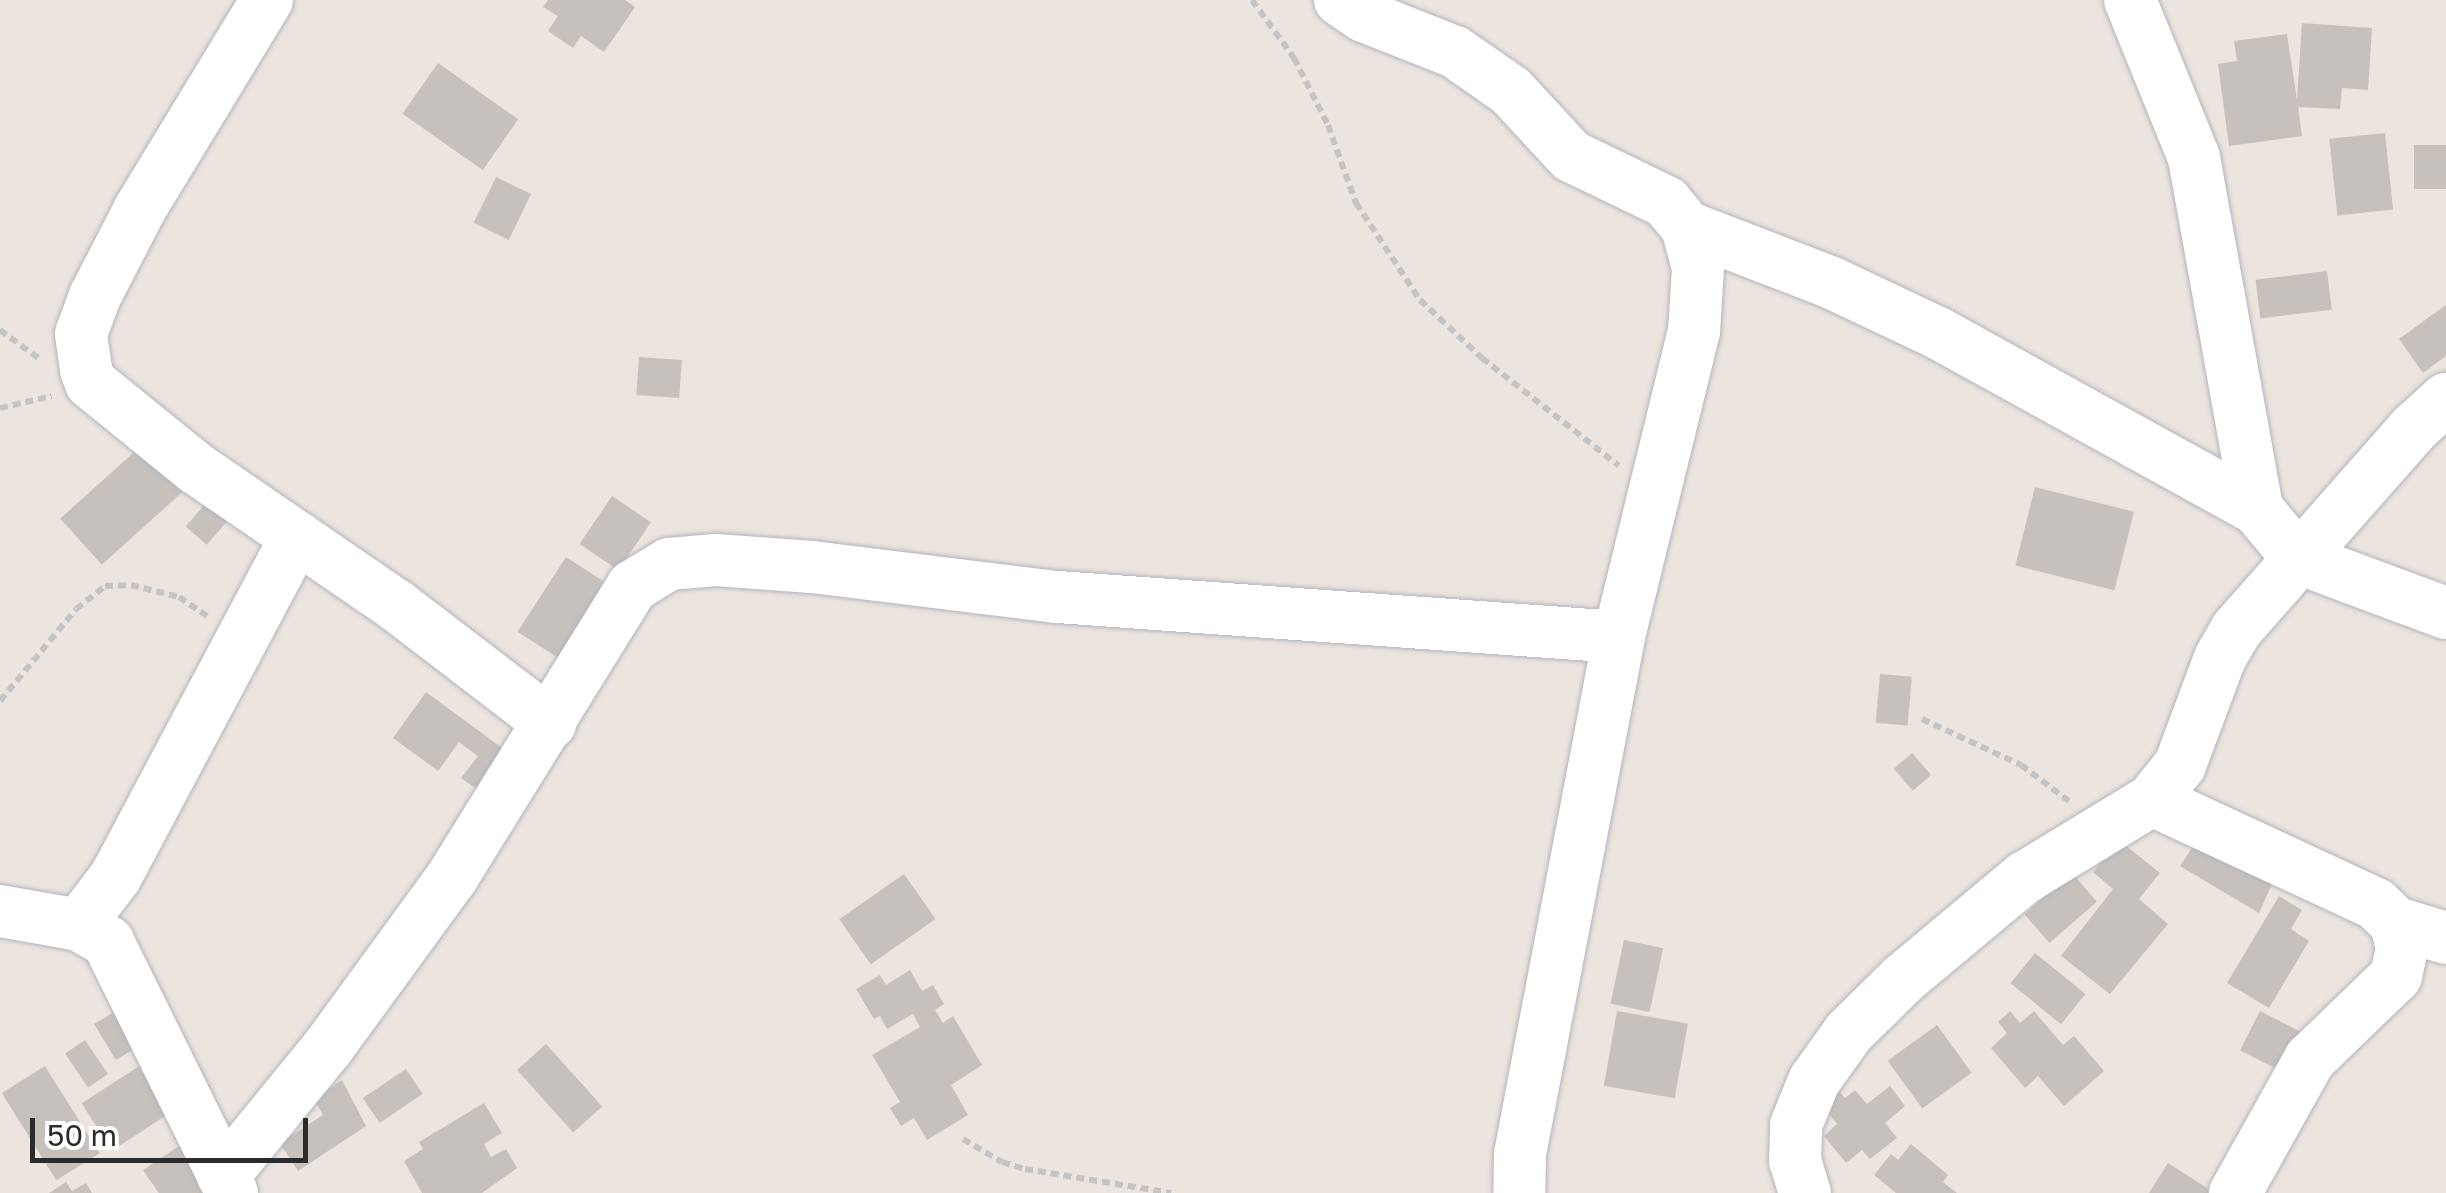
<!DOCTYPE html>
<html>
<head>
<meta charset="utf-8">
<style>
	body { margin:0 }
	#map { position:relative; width:2446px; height:1193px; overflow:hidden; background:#ece4de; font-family:"Golos Text",sans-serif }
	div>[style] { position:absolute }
	.building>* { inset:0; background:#c7c1bd; transform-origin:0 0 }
	.path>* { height:6px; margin-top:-3px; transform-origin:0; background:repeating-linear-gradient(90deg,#c4c4c4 0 8px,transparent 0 13px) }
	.roads { filter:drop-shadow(0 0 2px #b1b5be) drop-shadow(0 0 2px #b1b5be) }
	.minor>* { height:52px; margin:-26px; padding:0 26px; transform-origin:26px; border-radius:26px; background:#fff }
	span { translate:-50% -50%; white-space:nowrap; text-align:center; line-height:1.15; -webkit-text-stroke:8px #fff; paint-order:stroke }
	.scale { position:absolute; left:30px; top:1118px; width:278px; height:45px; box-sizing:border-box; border:5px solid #2b2b2b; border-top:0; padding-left:12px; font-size:30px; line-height:35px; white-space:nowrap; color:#2b2b2b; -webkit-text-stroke:8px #fff; paint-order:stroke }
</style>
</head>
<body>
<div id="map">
	<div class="building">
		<div style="clip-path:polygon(548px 0,625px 0,635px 7px,604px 52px,581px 36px,573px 48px,548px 31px,558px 16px,543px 7px)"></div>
		<div style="clip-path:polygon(2302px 23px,2372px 28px,2368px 90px,2342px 88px,2340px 109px,2298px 107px,2302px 136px,2229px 146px,2218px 64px,2237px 61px,2234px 41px,2287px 34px,2297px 100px)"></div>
		<div style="left:438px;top:63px;width:98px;height:62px;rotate:35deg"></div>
		<div style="left:2385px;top:133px;width:77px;height:56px;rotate:84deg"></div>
		<div style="left:2446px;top:145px;width:44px;height:32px;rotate:90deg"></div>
		<div style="left:496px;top:177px;width:39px;height:51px;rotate:26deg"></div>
		<div style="left:2327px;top:271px;width:39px;height:72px;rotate:83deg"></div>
		<div style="clip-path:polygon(2446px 305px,2446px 356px,2423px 373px,2399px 339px)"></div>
		<div style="left:639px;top:357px;width:43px;height:38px;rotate:4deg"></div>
		<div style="left:142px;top:445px;width:62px;height:110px;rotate:48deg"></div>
		<div style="left:2035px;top:487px;width:102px;height:81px;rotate:14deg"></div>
		<div style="left:612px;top:496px;width:47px;height:58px;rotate:34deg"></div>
		<div style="left:206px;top:503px;width:28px;height:31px;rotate:41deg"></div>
		<div style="left:566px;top:557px;width:60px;height:89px;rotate:33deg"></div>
		<div style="left:1880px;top:674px;width:32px;height:49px;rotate:5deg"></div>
		<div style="clip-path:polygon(426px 692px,513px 756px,485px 795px,461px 778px,478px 756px,459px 742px,438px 771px,393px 738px)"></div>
		<div style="left:1912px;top:753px;width:29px;height:24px;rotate:49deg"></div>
		<div style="clip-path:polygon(2200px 836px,2276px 875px,2259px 913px,2180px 866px)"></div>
		<div style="clip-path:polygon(2119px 840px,2160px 873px,2139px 899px,2168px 924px,2110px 994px,2061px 956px,2113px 889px,2093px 872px)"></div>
		<div style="left:2072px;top:873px;width:38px;height:63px;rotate:49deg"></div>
		<div style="left:904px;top:874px;width:55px;height:79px;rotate:55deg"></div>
		<div style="clip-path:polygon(2279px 896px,2302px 910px,2291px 929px,2309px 941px,2269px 1008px,2227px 983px)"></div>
		<div style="left:1624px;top:940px;width:40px;height:65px;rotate:12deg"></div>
		<div style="left:2035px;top:953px;width:65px;height:39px;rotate:39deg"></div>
		<div style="clip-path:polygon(910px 970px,922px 991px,933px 985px,944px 1004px,935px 1010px,943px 1023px,953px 1016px,982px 1065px,951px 1085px,968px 1115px,927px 1140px,914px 1118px,901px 1126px,890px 1108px,900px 1102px,872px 1055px,920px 1027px,913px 1014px,887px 1029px,880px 1016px,874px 1019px,856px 989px,880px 975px,886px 985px)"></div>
		<div style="left:119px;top:1009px;width:42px;height:29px;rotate:59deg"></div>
		<div style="left:1617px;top:1011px;width:72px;height:76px;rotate:10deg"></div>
		<div style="clip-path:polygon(2010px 1011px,2020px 1023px,2034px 1011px,2063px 1045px,2074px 1036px,2104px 1071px,2064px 1106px,2038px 1076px,2025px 1088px,1991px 1048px,2007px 1033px,1998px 1022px)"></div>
		<div style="left:2260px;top:1011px;width:56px;height:44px;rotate:27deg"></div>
		<div style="left:1937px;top:1025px;width:59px;height:61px;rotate:54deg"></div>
		<div style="left:85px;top:1040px;width:41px;height:24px;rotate:56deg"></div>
		<div style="left:546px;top:1044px;width:84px;height:39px;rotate:48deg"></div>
		<div style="left:147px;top:1061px;width:56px;height:78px;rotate:57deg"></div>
		<div style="left:45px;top:1066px;width:103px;height:51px;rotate:58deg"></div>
		<div style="left:406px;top:1069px;width:30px;height:52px;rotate:56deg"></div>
		<div style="clip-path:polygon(342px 1080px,366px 1126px,298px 1171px,280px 1143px,323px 1115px,314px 1099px)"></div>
		<div style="clip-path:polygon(1890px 1086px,1905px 1106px,1885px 1123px,1897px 1138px,1870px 1159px,1862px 1150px,1846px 1163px,1824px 1136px,1837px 1124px,1820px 1103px,1837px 1089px,1845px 1098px,1855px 1090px,1867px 1104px)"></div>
		<div style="clip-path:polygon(484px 1103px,502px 1133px,484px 1144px,491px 1157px,506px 1149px,517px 1168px,482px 1193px,422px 1193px,404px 1161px,423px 1149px,419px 1142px)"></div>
		<div style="clip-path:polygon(188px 1140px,224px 1193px,159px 1193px,143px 1170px)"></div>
		<div style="clip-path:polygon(1911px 1144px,1948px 1175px,1943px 1182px,1957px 1193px,1896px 1193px,1874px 1175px,1891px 1154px,1898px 1160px)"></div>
		<div style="clip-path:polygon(2168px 1163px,2215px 1193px,2149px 1193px)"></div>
		<div style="clip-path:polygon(66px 1182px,72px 1191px,86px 1183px,92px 1193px,49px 1193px)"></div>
	</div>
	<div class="path">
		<div style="left:1252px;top:0;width:72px;rotate:54.1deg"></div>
		<div style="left:1294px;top:58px;width:75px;rotate:63.1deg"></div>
		<div style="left:1328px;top:125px;width:83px;rotate:70.3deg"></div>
		<div style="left:1356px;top:203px;width:116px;rotate:56.6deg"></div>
		<div style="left:1420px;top:300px;width:85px;rotate:43.1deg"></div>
		<div style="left:1482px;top:358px;width:174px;rotate:38.2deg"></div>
		<div style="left:0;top:330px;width:51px;rotate:36.2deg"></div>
		<div style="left:0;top:408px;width:53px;rotate:-13deg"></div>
		<div style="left:0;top:701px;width:119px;rotate:-50.4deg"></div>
		<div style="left:76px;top:609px;width:37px;rotate:-38deg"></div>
		<div style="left:105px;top:586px;width:26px;rotate:-2deg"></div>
		<div style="left:131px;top:585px;width:49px;rotate:14deg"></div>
		<div style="left:179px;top:597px;width:34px;rotate:34deg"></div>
		<div style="left:1922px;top:719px;width:109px;rotate:24.9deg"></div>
		<div style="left:2021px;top:765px;width:60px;rotate:36.9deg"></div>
		<div style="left:963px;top:1139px;width:45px;rotate:30.5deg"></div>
		<div style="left:1002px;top:1162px;width:24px;rotate:17deg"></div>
		<div style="left:1025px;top:1169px;width:148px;rotate:9.3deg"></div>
	</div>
	<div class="roads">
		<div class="minor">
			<div style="left:267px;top:0;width:245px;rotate:121.3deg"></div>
			<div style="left:140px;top:209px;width:98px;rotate:117.3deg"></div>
			<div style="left:95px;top:296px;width:40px;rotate:110.2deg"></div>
			<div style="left:81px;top:334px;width:36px;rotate:82deg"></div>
			<div style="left:86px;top:370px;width:14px;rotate:69deg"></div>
			<div style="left:91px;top:383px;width:136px;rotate:39.1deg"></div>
			<div style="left:197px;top:469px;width:242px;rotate:34.4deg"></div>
			<div style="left:397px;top:606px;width:193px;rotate:37.4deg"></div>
			<div style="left:1340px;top:0;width:29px;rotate:34deg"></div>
			<div style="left:1364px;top:16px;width:98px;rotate:21.6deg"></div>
			<div style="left:1455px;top:52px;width:68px;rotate:34.9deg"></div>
			<div style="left:1511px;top:91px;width:88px;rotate:47.3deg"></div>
			<div style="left:1571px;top:156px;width:106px;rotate:25.8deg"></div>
			<div style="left:1666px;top:202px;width:33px;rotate:50deg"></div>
			<div style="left:1687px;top:227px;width:42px;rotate:75deg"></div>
			<div style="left:1698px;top:268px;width:63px;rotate:93.6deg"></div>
			<div style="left:1694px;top:331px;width:315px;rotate:103.8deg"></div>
			<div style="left:1619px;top:637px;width:526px;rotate:100.84deg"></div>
			<div style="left:1520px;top:1154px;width:39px;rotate:91deg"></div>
			<div style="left:2130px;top:0;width:170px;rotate:67.9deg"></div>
			<div style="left:2194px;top:158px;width:357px;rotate:79.8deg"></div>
			<div style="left:1687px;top:227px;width:155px;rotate:21.1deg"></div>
			<div style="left:1832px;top:283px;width:117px;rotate:25.3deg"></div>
			<div style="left:1938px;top:333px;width:364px;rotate:28.9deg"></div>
			<div style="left:2257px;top:509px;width:64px;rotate:50.1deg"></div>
			<div style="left:2298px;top:558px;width:158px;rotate:20.4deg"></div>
			<div style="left:2152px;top:800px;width:247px;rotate:24.9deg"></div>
			<div style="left:2376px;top:904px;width:28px;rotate:44deg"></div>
			<div style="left:2396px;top:923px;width:26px;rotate:77deg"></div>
			<div style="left:2402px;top:948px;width:29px;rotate:102deg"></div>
			<div style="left:2396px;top:976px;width:120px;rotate:136deg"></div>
			<div style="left:2310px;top:1059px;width:154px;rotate:119.2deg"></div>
			<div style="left:0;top:911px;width:80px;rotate:10deg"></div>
			<div style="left:79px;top:925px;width:34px;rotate:30deg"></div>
			<div style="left:108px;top:942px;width:280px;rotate:63.7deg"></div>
			<div style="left:2396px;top:923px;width:52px;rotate:16.7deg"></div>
			<div style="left:79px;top:925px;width:61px;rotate:-52.9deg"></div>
			<div style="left:116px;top:876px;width:384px;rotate:-62deg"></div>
			<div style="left:223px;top:1176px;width:168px;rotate:-50.8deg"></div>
			<div style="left:329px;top:1046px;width:207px;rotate:-53.9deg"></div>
			<div style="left:451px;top:879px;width:345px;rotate:-58.2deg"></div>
			<div style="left:633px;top:586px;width:42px;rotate:-31.4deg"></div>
			<div style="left:669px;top:564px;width:47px;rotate:-4.9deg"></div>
			<div style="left:716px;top:560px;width:96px;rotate:4.2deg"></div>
			<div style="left:812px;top:567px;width:248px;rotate:7deg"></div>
			<div style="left:1058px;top:597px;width:562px;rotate:4.08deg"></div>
			<div style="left:1805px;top:1193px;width:34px;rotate:-107deg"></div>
			<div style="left:1795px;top:1161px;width:36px;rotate:-88deg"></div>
			<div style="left:1796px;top:1125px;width:48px;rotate:-67.8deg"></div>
			<div style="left:1814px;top:1081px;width:60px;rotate:-54.5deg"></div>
			<div style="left:1849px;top:1032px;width:76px;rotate:-44.5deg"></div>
			<div style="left:1903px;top:979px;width:158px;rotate:-39.9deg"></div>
			<div style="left:2024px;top:878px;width:150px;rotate:-31.4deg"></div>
			<div style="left:2152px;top:800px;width:45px;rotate:-51.3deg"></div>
			<div style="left:2180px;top:765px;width:114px;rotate:-69.5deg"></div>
			<div style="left:2220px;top:658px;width:32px;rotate:-60deg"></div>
			<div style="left:2236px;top:630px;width:268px;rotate:-48.6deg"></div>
			<div style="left:2413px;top:429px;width:45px;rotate:-42.3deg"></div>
		</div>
	</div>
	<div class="scale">50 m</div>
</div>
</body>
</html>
